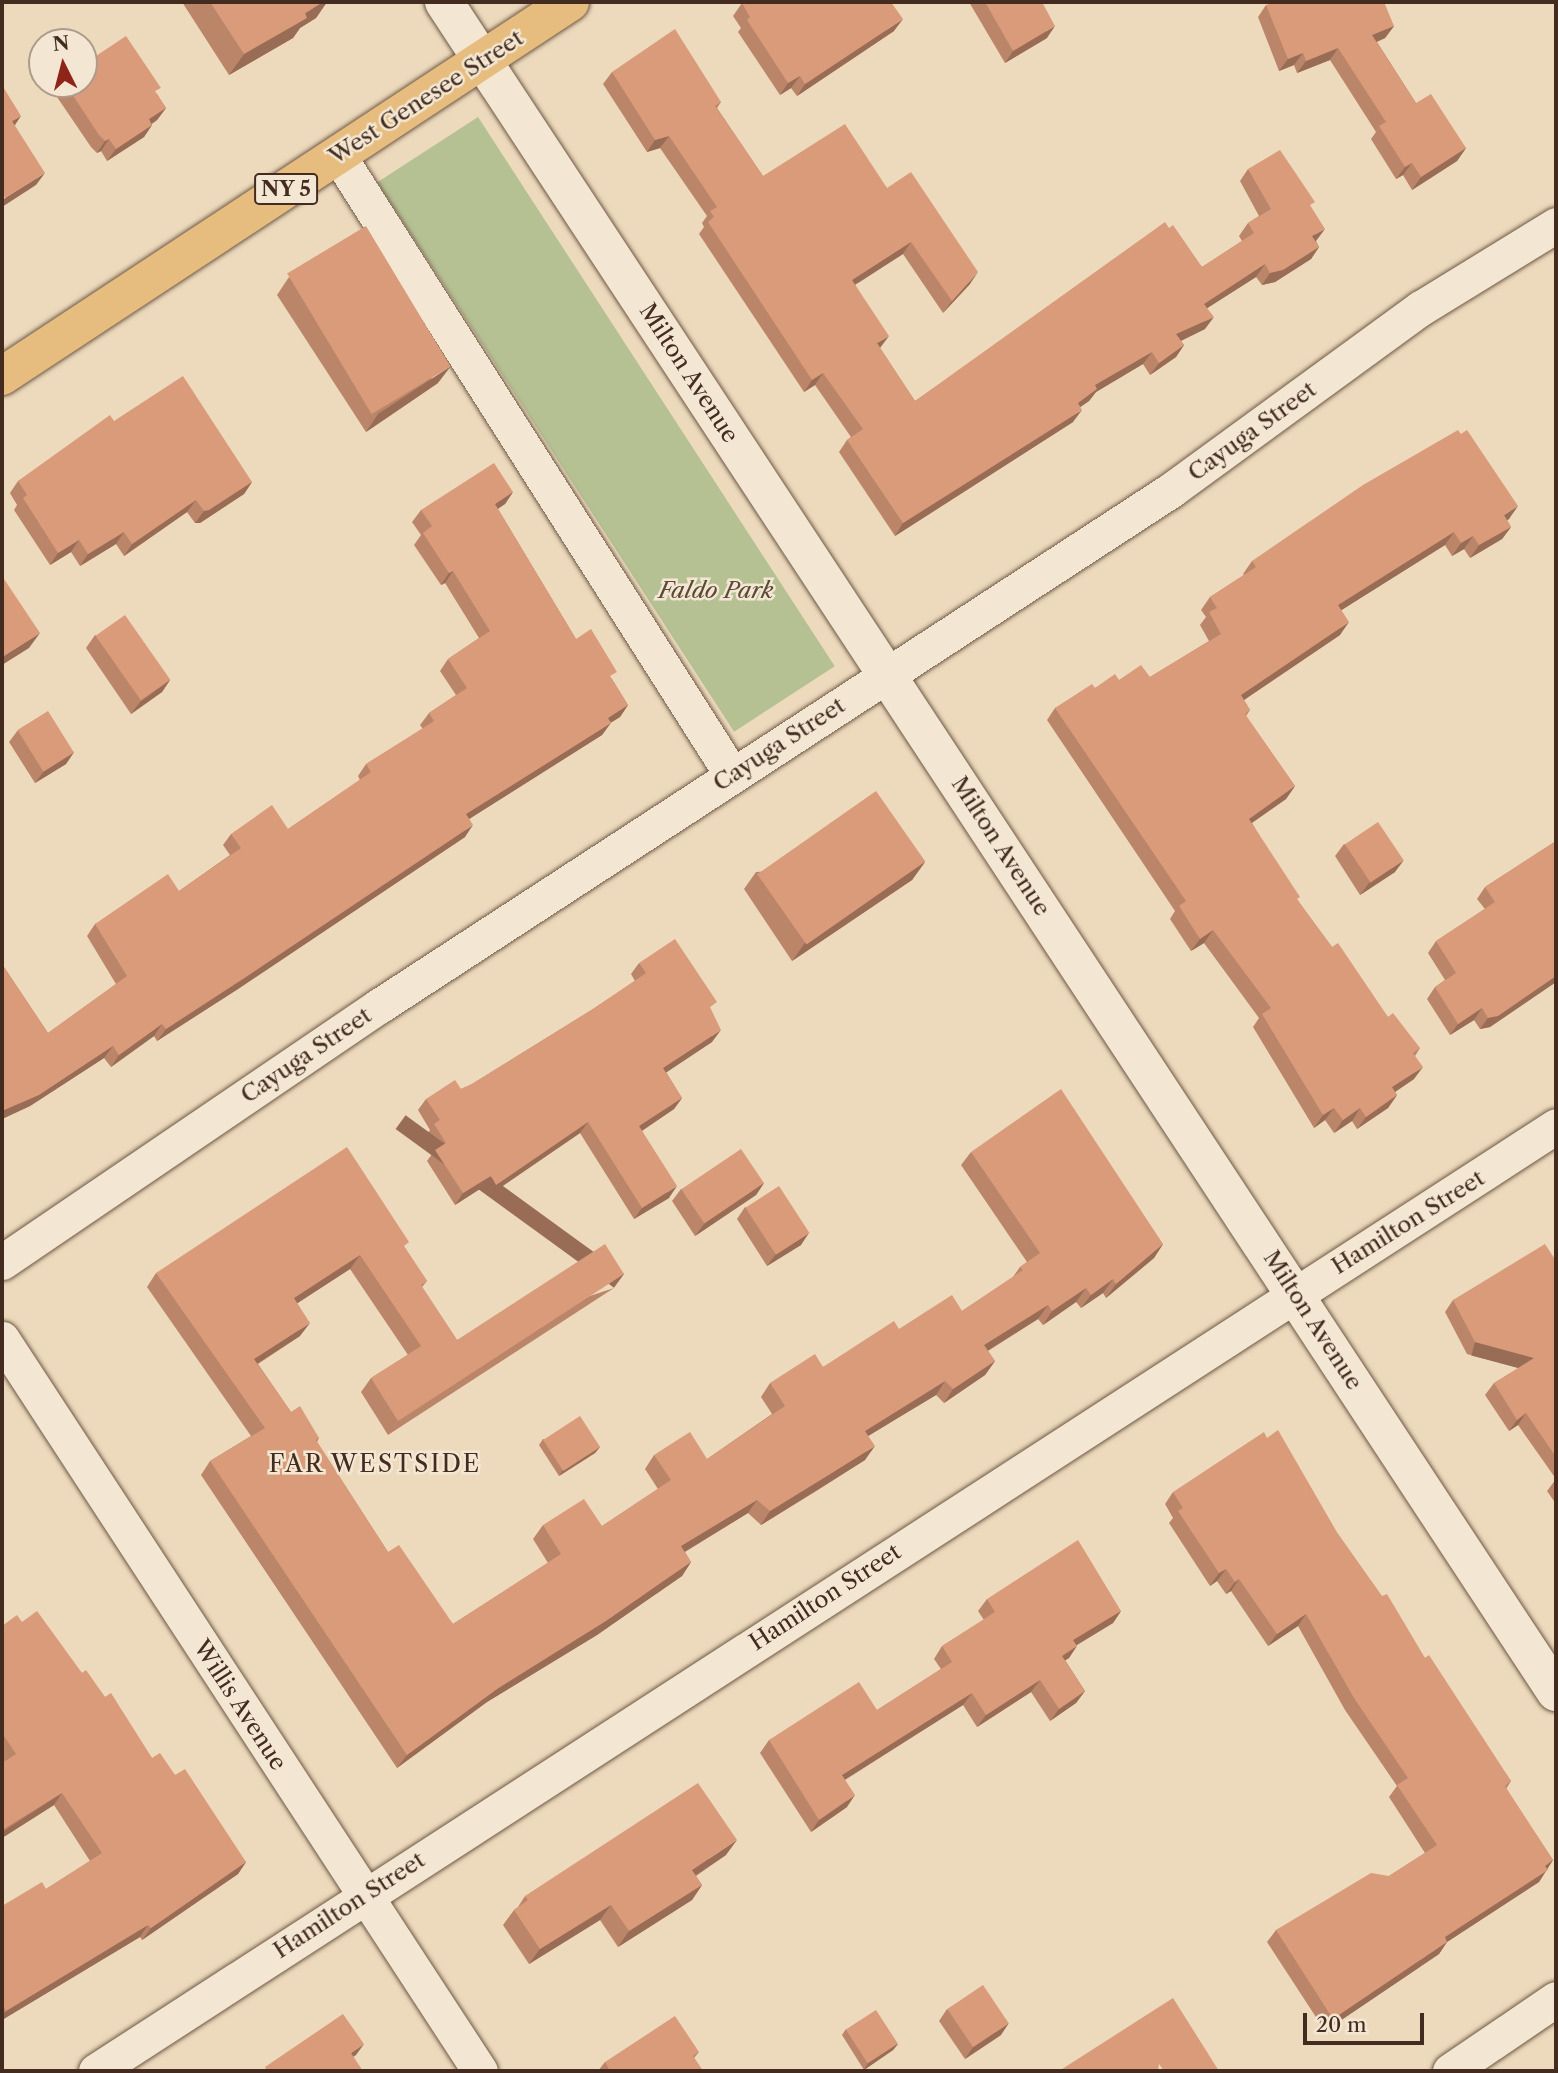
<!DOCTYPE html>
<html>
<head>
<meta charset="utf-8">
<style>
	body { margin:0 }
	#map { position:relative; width:1558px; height:2073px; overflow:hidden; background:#eddabc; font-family:"Libre Caslon Text",serif }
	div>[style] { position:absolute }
	.green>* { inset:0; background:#b5c093; transform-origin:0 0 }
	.roads { filter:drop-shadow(0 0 2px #6e5846) drop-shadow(0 0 2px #6e5846) }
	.minor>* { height:35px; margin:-17.5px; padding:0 17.5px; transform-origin:17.5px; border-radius:17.5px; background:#f3e7d3 }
	.tertiary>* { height:38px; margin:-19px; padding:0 19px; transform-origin:19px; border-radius:19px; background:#f3e7d3 }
	.primary>* { height:38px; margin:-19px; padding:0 19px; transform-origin:19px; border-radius:19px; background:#e6bd7e }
	.wall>* { inset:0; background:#bb8569 }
	.shaded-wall>* { inset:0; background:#986c55; transform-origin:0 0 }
	.building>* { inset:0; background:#d99b7a; transform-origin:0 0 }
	span { translate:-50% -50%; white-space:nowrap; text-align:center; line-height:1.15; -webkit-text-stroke:5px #f3e7d3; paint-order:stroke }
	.shield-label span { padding:2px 5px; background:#f3e7d3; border:2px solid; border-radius:5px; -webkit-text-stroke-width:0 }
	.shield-label { font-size:21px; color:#432c1f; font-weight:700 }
	.street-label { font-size:23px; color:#432c1f }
	.park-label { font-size:23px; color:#5a4a36; font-style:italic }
	.neighbourhood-label { font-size:24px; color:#432c1f; letter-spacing:2px }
	.frame { position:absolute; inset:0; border:4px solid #432c1f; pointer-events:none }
	.north { position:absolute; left:28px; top:28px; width:70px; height:70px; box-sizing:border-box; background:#f3e7d3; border:2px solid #ad9c8b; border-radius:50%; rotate:354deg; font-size:19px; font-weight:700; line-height:28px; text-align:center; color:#432c1f }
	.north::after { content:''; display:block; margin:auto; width:24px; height:32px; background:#8f2418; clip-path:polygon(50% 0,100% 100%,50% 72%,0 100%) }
	.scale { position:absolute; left:1303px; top:2013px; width:121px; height:32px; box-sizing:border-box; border:4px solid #432c1f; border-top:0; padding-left:9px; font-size:21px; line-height:24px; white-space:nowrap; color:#432c1f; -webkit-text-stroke:5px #f3e7d3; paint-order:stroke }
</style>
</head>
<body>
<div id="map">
	<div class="green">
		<div style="left:478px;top:117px;width:655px;height:120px;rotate:57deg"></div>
	</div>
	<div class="roads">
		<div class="minor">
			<div style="left:338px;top:155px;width:735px;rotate:57.56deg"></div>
			<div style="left:2px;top:1262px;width:456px;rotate:-34.2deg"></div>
			<div style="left:379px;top:1006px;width:945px;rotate:-33.08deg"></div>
			<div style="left:1171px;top:490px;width:309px;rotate:-36.1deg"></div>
			<div style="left:1421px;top:308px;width:158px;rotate:-31.6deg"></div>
			<div style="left:2px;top:1339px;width:874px;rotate:56.86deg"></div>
			<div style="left:96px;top:2071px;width:1739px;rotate:-32.91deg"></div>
			<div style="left:1450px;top:2071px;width:128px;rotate:-34.2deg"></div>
		</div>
		<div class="tertiary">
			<div style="left:444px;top:2px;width:2023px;rotate:56.66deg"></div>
		</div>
		<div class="primary">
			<div style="left:2px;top:376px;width:680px;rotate:-33.36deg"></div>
		</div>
	</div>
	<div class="wall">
		<div style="clip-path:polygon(182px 2px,327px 2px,316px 18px,300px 28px,293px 38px,229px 75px)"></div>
		<div style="clip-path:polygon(969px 2px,1042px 2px,1047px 38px,1005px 63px)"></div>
		<div style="clip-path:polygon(742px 3px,894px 31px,797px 96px,791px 88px,780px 95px,738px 32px,741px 28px,733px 16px)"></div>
		<div style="clip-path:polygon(1266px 5px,1394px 26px,1385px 38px,1377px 42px,1416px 103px,1466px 148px,1457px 161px,1412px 190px,1403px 175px,1396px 179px,1371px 139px,1376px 132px,1330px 60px,1297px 73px,1294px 65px,1279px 71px,1258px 17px)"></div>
		<div style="clip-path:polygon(90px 60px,157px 94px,166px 108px,157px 120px,152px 124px,152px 125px,144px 137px,107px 161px,101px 151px,97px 153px,91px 147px,57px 97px,66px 85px,84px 84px,84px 69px)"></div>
		<div style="clip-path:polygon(612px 72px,721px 102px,717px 108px,763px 176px,887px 188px,970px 284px,943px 313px,903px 254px,855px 284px,880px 348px,915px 401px,1169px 228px,1202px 267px,1242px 241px,1239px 236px,1248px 223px,1259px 216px,1240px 181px,1248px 169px,1311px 207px,1316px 241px,1319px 247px,1311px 259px,1275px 282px,1262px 285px,1256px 277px,1207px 308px,1205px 329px,1181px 341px,1184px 345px,1176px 357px,1150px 375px,1143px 364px,1096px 392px,1089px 401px,1080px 407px,1073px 422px,895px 536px,839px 452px,847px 440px,851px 437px,815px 385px,804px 392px,699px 234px,704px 227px,702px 223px,707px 216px,660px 148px,647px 152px,603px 84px)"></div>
		<div style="clip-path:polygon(289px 277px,438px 383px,366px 432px,277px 295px)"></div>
		<div style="clip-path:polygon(114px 421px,252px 482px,244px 494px,200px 523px,195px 523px,187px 512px,124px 556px,116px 544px,80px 566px,71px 552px,50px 565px,14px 510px,17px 505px,10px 493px,18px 481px)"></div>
		<div style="clip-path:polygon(513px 492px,505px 504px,498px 509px,576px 639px,612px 679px,628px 705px,620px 717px,610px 723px,602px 735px,469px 819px,465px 837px,238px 989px,157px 1041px,154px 1036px,111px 1067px,104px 1058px,30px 1106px,2px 1119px,2px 964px,48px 1033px,116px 984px,87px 936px,95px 924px,179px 891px,230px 855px,223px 845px,231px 834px,288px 829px,360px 780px,358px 776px,366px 764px,423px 729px,420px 725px,429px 713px,456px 695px,440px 671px,448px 659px,479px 638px,445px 583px,441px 585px,414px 545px,421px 535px,412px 522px,421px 510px)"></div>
		<div style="clip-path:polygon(1509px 519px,1507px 520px,1511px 527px,1502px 539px,1470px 558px,1464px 549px,1452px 556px,1445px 545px,1341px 610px,1340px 635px,1244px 700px,1250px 710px,1246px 716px,1295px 786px,1286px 799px,1252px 823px,1297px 900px,1332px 947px,1388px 1017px,1420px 1048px,1415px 1056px,1414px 1079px,1395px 1092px,1397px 1095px,1388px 1108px,1357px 1129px,1352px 1121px,1334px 1133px,1325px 1120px,1314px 1128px,1253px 1027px,1259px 1018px,1204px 943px,1191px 951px,1170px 919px,1175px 911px,1047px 720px,1055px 708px,1095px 688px,1119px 680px,1150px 677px,1209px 641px,1200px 625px,1206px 617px,1201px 610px,1210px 597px,1244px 575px,1243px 574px,1252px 561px)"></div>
		<div style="clip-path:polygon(95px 635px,170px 680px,162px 692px,131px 714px,86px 648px)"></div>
		<div style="clip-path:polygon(18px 730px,74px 752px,66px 764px,35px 783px,9px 742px)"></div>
		<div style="clip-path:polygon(1556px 841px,1556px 982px,1490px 1027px,1480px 1029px,1474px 1020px,1450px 1035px,1427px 999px,1435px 987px,1445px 980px,1428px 953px,1436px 941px,1485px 909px,1477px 899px,1485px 887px)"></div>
		<div style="clip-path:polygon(1344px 844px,1395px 872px,1360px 895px,1335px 856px)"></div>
		<div style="clip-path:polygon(925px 862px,912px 880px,792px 961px,744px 889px,756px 872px)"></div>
		<div style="clip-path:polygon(639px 963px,711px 1011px,712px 1042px,666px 1072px,682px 1098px,674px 1109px,642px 1131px,669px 1198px,634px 1219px,580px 1133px,488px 1196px,483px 1187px,455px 1205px,427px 1161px,435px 1150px,426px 1136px,430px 1130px,418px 1110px,426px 1099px,461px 1089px,472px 1084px,593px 1009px,635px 981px,631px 974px)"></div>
		<div style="clip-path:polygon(971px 1152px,1163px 1244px,1154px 1258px,1106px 1298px,1103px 1293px,1081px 1308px,1076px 1302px,1043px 1325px,1038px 1319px,988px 1351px,995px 1361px,985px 1375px,944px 1403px,936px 1395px,868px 1436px,865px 1460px,818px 1490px,761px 1525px,748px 1513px,685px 1552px,691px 1562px,682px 1576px,597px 1635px,487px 1702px,397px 1768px,201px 1475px,210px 1461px,251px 1436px,147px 1287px,156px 1273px,405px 1248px,427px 1281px,422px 1287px,457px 1340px,614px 1288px,388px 1435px,361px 1392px,371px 1378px,408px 1355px,350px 1269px,297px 1303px,300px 1336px,258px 1364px,291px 1412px,319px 1438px,317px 1442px,388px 1552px,453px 1624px,548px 1563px,533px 1539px,543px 1525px,602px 1526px,658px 1489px,645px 1469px,654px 1455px,707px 1459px,772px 1414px,761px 1397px,770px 1383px,823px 1367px,899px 1329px,962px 1311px,1013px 1277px,1020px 1267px,1027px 1262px,961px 1165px)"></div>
		<div style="clip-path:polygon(764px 1183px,756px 1195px,695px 1236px,672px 1201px,681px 1189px)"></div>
		<div style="clip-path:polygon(745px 1207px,801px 1245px,767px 1266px,737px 1219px)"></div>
		<div style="clip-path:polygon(1556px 1261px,1556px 1504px,1547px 1491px,1556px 1479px,1518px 1425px,1509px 1431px,1485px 1395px,1494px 1383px,1519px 1368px,1467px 1354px,1445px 1312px,1453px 1300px)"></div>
		<div style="clip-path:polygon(543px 1439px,600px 1447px,595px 1453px,559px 1476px,539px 1445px)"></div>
		<div style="clip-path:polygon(1173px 1492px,1338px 1534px,1511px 1781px,1506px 1789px,1553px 1860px,1539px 1882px,1447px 1942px,1439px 1954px,1325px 2031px,1267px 1942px,1276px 1930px,1389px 1876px,1425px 1853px,1389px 1797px,1397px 1786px,1345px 1710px,1298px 1626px,1268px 1646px,1231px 1591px,1226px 1594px,1217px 1581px,1210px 1586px,1169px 1523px,1173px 1518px,1165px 1504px)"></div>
		<div style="clip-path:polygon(987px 1599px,1121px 1611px,1113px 1623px,1077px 1645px,1069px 1658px,1065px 1660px,1085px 1691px,1076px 1703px,1050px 1721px,1031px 1692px,977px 1727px,963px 1705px,845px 1780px,847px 1807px,811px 1832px,760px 1753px,769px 1740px,877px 1710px,941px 1669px,934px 1659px,942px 1646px,984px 1620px,978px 1611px)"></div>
		<div style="clip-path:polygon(22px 1622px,82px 1673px,105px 1697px,152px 1758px,175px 1775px,246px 1862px,238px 1874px,142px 1940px,140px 1937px,2px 2020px,2px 1906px,46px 1889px,90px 1861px,54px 1805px,2px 1838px,2px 1763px,4px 1761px,2px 1757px,2px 1626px)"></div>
		<div style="clip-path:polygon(726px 1855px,696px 1876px,702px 1885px,692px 1900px,618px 1947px,600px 1920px,529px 1964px,503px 1925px,514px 1910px,518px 1907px,525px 1896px)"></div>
		<div style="clip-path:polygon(947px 2009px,1001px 2035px,965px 2059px,939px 2021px)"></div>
		<div style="clip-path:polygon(846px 2029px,898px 2044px,893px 2050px,864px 2070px,842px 2035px)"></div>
		<div style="clip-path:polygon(699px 2052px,694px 2058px,703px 2071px,598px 2071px,605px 2062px)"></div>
	</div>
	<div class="shaded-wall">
		<div style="clip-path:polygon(323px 2px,327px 2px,316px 18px,300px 28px,293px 38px,229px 75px,244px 54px)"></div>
		<div style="clip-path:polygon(903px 19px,894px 31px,797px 96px,805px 84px)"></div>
		<div style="clip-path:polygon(1055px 26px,1047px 38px,1005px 63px,1013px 51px)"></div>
		<div style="clip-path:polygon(1394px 26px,1385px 38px,1364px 47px,1372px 35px)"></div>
		<div style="clip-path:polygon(1338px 48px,1330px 60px,1297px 73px,1306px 61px)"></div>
		<div style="clip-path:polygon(1303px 53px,1294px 65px,1279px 71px,1288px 59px)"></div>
		<div style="clip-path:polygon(800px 76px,791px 88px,780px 95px,788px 83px)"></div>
		<div style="clip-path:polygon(166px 108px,157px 120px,140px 131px,149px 119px)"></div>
		<div style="clip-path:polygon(21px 116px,13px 128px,12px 121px)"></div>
		<div style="clip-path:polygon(152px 125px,144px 137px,107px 161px,116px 149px)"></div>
		<div style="clip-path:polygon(669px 136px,660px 148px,647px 152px,655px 140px)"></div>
		<div style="clip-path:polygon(109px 139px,101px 151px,97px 153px,105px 141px)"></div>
		<div style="clip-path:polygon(1466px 148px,1457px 161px,1412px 190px,1421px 177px)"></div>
		<div style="clip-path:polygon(1412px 163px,1403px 175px,1396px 179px,1405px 167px)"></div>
		<div style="clip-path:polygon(45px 173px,36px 185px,2px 207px,2px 202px,5px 198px)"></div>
		<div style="clip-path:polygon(1325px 229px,1316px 241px,1304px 248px,1312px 236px)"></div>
		<div style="clip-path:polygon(911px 242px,903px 254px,844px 292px,852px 280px)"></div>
		<div style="clip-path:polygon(1319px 247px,1311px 259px,1275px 282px,1262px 285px,1270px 273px)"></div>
		<div style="clip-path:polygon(1265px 264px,1256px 277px,1195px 316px,1204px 304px)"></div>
		<div style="clip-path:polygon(978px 272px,970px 284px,943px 313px,952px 301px)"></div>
		<div style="clip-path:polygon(1214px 317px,1205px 329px,1168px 347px,1176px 334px)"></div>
		<div style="clip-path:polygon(889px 336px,880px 348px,868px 356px,877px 343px)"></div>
		<div style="clip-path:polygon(1184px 345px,1176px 357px,1150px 375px,1159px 363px)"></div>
		<div style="clip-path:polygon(1152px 352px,1143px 364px,1096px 392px,1089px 401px,1069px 415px,1078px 403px,1095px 385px)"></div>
		<div style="clip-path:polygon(451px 366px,438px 383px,366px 432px,378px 414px)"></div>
		<div style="clip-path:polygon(823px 373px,815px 385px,804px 392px,812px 380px)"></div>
		<div style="clip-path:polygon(1082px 410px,1073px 422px,895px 536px,903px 523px)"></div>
		<div style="clip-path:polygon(252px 482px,244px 494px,200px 523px,195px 523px,204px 511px)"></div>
		<div style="clip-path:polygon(513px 492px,505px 504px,486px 516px,495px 504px)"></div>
		<div style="clip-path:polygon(196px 500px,187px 512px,124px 556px,132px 544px)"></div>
		<div style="clip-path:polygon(1518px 506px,1509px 519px,1495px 528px,1504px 515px)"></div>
		<div style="clip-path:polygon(1511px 527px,1502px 539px,1470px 558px,1479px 545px)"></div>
		<div style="clip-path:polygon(124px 532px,116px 544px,80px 566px,88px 554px)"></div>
		<div style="clip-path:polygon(1454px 532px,1445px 545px,1329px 618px,1338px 605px)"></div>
		<div style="clip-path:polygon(1473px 536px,1464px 549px,1452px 556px,1461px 543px)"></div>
		<div style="clip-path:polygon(79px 540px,71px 552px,50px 565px,58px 553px)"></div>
		<div style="clip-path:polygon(453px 571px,445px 583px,441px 585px,449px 573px)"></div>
		<div style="clip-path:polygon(1349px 622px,1340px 635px,1232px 708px,1241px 695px)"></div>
		<div style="clip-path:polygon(40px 633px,29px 648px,2px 665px,2px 657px)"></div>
		<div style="clip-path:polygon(170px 680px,162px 692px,131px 714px,140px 702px)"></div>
		<div style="clip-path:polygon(628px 705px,620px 717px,599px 730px,608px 718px)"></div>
		<div style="clip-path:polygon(611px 723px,602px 735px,458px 826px,466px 814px)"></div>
		<div style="clip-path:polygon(74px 752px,66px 764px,35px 783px,44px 771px)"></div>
		<div style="clip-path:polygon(1295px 786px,1286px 799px,1240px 831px,1249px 819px)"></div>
		<div style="clip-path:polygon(473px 825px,465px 837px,238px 989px,157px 1041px,166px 1029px)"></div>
		<div style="clip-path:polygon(1404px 860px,1395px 872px,1360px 895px,1369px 883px)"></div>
		<div style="clip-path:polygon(925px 862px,912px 880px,792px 961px,805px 943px)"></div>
		<div style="clip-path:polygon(1213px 930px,1204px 943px,1191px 951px,1200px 939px)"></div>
		<div style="clip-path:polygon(1556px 976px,1556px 982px,1490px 1027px,1480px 1029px,1488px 1018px)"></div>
		<div style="clip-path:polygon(1482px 1008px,1474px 1020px,1450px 1035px,1458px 1024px)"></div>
		<div style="clip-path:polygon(162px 1024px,154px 1036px,111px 1067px,119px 1055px)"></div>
		<div style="clip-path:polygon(721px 1030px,712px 1042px,655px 1080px,663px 1068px)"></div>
		<div style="clip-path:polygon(113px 1046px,104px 1058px,30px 1106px,2px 1119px,2px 1111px)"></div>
		<div style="clip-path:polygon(1423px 1067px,1414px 1079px,1383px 1100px,1392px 1087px)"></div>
		<div style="clip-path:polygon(1397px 1095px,1388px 1108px,1357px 1129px,1366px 1117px)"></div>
		<div style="clip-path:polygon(682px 1098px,674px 1109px,631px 1138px,639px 1126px)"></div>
		<div style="clip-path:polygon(1334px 1108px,1325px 1120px,1314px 1128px,1323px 1115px)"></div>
		<div style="clip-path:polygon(1360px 1108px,1352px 1121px,1334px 1133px,1343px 1120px)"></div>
		<div style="clip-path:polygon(588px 1122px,580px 1133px,488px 1196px,496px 1185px)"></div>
		<div style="clip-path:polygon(491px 1176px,483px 1187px,455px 1205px,463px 1193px)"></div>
		<div style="clip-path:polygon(764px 1183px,756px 1195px,695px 1236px,704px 1224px)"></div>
		<div style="clip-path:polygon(677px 1186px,669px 1198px,634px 1219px,642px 1208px)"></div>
		<div style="clip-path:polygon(809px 1233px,801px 1245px,767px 1266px,776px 1254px)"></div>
		<div style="clip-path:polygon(1163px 1244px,1154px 1258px,1106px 1298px,1116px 1284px)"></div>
		<div style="clip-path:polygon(360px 1255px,350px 1269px,284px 1312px,294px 1298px)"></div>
		<div style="left:624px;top:1274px;width:17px;height:270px;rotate:126deg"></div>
		<div style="clip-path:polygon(1113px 1279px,1103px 1293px,1081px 1308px,1091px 1295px)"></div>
		<div style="clip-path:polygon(1086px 1288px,1076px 1302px,1043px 1325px,1052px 1311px)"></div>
		<div style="clip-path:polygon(1048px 1305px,1038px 1319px,974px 1359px,984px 1345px)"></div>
		<div style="clip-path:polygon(310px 1323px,300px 1336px,244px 1372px,254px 1359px)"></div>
		<div style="left:1475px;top:1342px;width:61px;height:14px;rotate:15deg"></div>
		<div style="clip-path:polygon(995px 1361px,985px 1375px,944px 1403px,953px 1389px)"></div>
		<div style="clip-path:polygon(945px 1381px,936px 1395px,855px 1444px,865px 1431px)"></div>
		<div style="clip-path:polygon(1526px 1413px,1518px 1425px,1509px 1431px,1517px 1420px)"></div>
		<div style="clip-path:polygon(875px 1446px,865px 1460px,761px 1525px,770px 1511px)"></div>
		<div style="clip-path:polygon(600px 1447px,595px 1453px,559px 1476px,563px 1470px)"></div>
		<div style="clip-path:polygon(757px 1500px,748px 1513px,671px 1560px,681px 1546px)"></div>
		<div style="clip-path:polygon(691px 1562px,682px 1576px,597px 1635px,487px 1702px,397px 1768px,407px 1755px,497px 1689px)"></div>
		<div style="clip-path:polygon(1226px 1569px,1217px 1581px,1210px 1586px,1219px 1573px)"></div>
		<div style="clip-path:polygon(1239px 1579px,1231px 1591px,1226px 1594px,1235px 1582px)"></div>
		<div style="clip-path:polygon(1121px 1611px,1113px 1623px,1065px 1652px,1073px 1640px)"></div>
		<div style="clip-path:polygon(1306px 1614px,1298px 1626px,1268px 1646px,1277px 1634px)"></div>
		<div style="clip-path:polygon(1077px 1646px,1069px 1658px,1053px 1668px,1062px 1656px)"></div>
		<div style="clip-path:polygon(1040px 1680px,1031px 1692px,977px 1727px,986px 1715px)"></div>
		<div style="clip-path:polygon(1085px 1691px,1076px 1703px,1050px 1721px,1059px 1709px)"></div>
		<div style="clip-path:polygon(972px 1693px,963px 1705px,833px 1787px,842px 1775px)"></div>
		<div style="clip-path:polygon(62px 1793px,54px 1805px,2px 1838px,2px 1832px)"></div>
		<div style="clip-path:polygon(855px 1795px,847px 1807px,811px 1832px,819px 1820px)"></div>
		<div style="clip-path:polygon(737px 1840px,726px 1855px,681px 1885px,692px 1870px)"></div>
		<div style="clip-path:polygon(1553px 1860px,1539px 1882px,1447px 1942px,1439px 1954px,1325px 2031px,1333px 2019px,1445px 1937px)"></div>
		<div style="clip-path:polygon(246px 1862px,238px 1874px,142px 1940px,151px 1928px)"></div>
		<div style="clip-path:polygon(702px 1885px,692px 1900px,618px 1947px,629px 1931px)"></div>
		<div style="clip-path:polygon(611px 1905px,600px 1920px,529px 1964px,540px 1949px)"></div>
		<div style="clip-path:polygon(148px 1925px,140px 1937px,2px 2020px,2px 2016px,6px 2011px)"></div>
		<div style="clip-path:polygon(1009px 2023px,1001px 2035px,965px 2059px,973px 2047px)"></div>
		<div style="clip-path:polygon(364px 2044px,356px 2055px,343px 2064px,351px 2053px)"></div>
		<div style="clip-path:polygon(898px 2044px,893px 2050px,864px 2070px,868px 2063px)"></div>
	</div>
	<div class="building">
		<div style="clip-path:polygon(210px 2px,323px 2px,305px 13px,307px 18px,244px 54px)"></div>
		<div style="clip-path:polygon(744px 2px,891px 2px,903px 19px,805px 84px,800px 76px,788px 83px,747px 20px,750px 17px,742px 3px)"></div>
		<div style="clip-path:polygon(985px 2px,1042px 2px,1055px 26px,1013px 51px)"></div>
		<div style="clip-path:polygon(1275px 2px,1384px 2px,1394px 26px,1372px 35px,1416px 103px,1431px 94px,1466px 148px,1421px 177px,1412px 163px,1405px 167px,1379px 126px,1386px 122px,1338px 48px,1306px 61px,1303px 53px,1288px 59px,1266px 5px)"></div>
		<div style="clip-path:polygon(675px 29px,721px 102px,715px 106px,763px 176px,845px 124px,887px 188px,911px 172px,978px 272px,952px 301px,911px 242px,852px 280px,889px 336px,877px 343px,915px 401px,1165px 222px,1169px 228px,1173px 225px,1202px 267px,1254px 233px,1248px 223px,1271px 209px,1248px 169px,1280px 150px,1315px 202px,1310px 205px,1325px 229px,1312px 236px,1319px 247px,1283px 270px,1270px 273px,1265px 264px,1204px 304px,1214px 317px,1176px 334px,1184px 345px,1159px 363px,1152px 352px,1095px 385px,1097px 389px,1078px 403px,1082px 410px,903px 523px,847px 440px,863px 429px,823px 373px,812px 380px,708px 222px,714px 217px,710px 211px,717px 207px,669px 136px,655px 140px,612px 72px)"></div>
		<div style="clip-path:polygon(126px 36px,161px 88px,155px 91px,166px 108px,149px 119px,152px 125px,116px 149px,109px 139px,105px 141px,99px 135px,66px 85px,68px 84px,84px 84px,84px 73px,95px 66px,90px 60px)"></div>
		<div style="clip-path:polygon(2px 85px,21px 116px,12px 121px,45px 173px,5px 198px,2px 193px)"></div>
		<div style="left:366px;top:226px;width:164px;height:92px;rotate:59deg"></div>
		<div style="clip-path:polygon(183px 376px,252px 482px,209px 510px,204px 511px,196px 500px,132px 544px,124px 532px,88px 554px,79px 540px,58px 553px,23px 498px,27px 495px,18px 481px,110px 415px,114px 421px)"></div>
		<div style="clip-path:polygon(1458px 430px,1461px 434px,1467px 430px,1518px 506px,1504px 515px,1511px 527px,1479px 545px,1473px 536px,1461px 543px,1454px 532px,1338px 605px,1349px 622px,1241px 695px,1250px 710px,1245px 714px,1295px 786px,1249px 819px,1300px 897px,1297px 899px,1332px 947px,1338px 943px,1388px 1017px,1393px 1013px,1420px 1048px,1413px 1053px,1423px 1067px,1392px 1087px,1397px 1095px,1366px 1117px,1360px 1108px,1343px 1120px,1334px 1108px,1323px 1115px,1262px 1014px,1271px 1008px,1213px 930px,1200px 939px,1179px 906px,1186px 901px,1055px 708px,1092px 684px,1095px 688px,1115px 674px,1119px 680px,1141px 665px,1150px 677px,1221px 634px,1209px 612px,1217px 608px,1210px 597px,1256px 567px,1252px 561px,1363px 485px)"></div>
		<div style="clip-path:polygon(494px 463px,513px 492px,495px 504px,576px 639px,591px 629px,617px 672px,610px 676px,628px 705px,608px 718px,611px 723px,466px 814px,473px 825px,246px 977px,166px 1029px,162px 1024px,119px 1055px,113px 1046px,39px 1095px,2px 1111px,2px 964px,48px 1033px,127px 976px,95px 924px,168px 874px,179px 891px,241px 848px,231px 834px,272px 805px,288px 829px,371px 772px,366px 764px,434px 721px,429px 713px,467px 688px,448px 659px,490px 631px,453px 571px,449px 573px,423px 533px,432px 526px,421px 510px)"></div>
		<div style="clip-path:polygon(2px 576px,40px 633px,2px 657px)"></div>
		<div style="left:125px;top:615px;width:79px;height:36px;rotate:55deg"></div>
		<div style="left:48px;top:711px;width:49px;height:36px;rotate:58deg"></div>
		<div style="left:876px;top:791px;width:86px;height:145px;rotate:55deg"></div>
		<div style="left:1378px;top:822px;width:46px;height:40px;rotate:56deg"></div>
		<div style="clip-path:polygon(1556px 841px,1556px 976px,1498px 1016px,1488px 1018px,1482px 1008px,1458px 1024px,1435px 987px,1456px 973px,1436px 941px,1495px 902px,1485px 887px)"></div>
		<div style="clip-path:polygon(675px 939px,717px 1002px,710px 1007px,721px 1030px,663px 1068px,682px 1098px,639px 1126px,677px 1186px,642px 1208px,588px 1122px,496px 1185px,491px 1176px,463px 1193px,435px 1150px,446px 1143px,434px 1124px,440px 1120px,426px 1099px,455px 1080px,461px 1089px,472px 1084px,593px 1009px,646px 973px,639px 963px)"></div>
		<div style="clip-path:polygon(1061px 1089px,1163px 1244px,1116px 1284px,1113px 1279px,1091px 1295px,1086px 1288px,1052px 1311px,1048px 1305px,984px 1345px,995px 1361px,953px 1389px,945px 1381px,865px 1431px,875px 1446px,827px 1476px,770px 1511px,757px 1500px,681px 1546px,691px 1562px,606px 1621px,497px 1689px,407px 1755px,210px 1461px,265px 1428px,156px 1273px,347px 1147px,409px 1242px,404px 1246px,427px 1281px,421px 1285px,457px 1340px,605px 1244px,624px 1274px,398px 1421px,371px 1378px,421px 1346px,360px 1255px,294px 1298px,310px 1323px,254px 1359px,291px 1412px,300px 1406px,319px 1438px,316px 1440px,388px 1552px,399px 1545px,453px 1624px,561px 1554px,543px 1525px,584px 1499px,602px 1526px,671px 1480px,654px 1455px,690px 1432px,707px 1459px,785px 1406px,770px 1383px,815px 1354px,823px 1367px,894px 1321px,899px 1329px,952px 1295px,962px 1311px,1023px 1270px,1020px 1267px,1040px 1253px,971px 1152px)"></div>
		<div style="left:741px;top:1149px;width:41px;height:72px;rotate:56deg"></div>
		<div style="left:779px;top:1186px;width:56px;height:40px;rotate:57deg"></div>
		<div style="clip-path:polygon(1545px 1244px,1556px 1261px,1556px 1457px,1526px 1413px,1517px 1420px,1494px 1383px,1534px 1358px,1475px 1342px,1453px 1300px)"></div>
		<div style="left:580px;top:1416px;width:37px;height:44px;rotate:57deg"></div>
		<div style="clip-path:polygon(1278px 1430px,1338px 1534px,1382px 1596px,1387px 1594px,1425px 1658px,1429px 1655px,1511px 1781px,1505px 1786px,1553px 1860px,1545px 1866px,1548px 1870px,1445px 1937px,1447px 1942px,1333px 2019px,1276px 1930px,1371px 1873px,1389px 1876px,1437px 1845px,1397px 1785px,1408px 1778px,1354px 1698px,1306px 1614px,1277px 1634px,1239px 1579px,1235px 1582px,1226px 1569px,1219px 1573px,1178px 1511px,1183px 1508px,1173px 1492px,1264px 1432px,1267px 1438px)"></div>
		<div style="clip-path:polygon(1078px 1540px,1121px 1611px,1073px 1640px,1077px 1646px,1062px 1656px,1085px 1691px,1059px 1709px,1040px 1680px,986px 1715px,972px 1693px,842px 1775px,855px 1795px,819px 1820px,769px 1740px,859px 1682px,877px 1710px,952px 1662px,942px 1646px,995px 1612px,987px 1599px)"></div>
		<div style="clip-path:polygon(37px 1611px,82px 1673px,86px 1670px,105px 1697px,111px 1693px,152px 1758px,160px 1753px,175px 1775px,185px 1769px,246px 1862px,151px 1928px,148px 1925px,6px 2011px,2px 2005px,2px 1906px,42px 1882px,46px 1889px,102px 1853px,62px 1793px,2px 1830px,2px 1763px,16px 1754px,2px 1733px,2px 1626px,17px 1615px,22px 1622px)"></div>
		<div style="clip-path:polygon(698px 1783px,737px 1840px,692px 1870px,702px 1885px,629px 1931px,611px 1905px,540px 1949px,514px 1910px,528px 1900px,525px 1896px)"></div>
		<div style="left:983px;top:1985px;width:46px;height:43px;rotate:56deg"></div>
		<div style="clip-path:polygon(1173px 1998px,1219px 2071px,1164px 2071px,1159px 2064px,1158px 2071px,1059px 2071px)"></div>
		<div style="left:876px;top:2010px;width:40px;height:36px;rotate:57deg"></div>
		<div style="clip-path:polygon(343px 2014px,364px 2044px,351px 2053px,363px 2071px,267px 2071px,265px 2067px)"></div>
		<div style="clip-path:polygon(675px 2016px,699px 2052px,693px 2056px,703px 2071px,610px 2071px,605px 2062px)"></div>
	</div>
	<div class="shield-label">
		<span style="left:286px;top:189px">NY 5</span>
	</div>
	<div class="street-label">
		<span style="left:426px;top:97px;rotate:-33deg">West Genesee Street</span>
		<span style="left:689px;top:373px;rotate:57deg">Milton Avenue</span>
		<span style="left:1252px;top:431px;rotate:-36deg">Cayuga Street</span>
		<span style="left:779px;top:744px;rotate:-33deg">Cayuga Street</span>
		<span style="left:1001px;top:846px;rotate:57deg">Milton Avenue</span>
		<span style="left:306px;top:1055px;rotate:-34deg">Cayuga Street</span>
		<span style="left:1408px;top:1222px;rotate:-32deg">Hamilton Street</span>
		<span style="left:1313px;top:1320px;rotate:57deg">Milton Avenue</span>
		<span style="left:825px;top:1597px;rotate:-33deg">Hamilton Street</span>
		<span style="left:240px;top:1705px;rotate:57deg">Willis Avenue</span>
		<span style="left:349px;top:1905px;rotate:-33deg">Hamilton Street</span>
	</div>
	<div class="park-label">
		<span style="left:716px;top:590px">Faldo Park</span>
	</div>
	<div class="neighbourhood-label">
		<span style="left:375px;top:1464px">FAR WESTSIDE</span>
	</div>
	<div class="frame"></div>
	<div class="north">N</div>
	<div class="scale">20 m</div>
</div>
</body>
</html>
